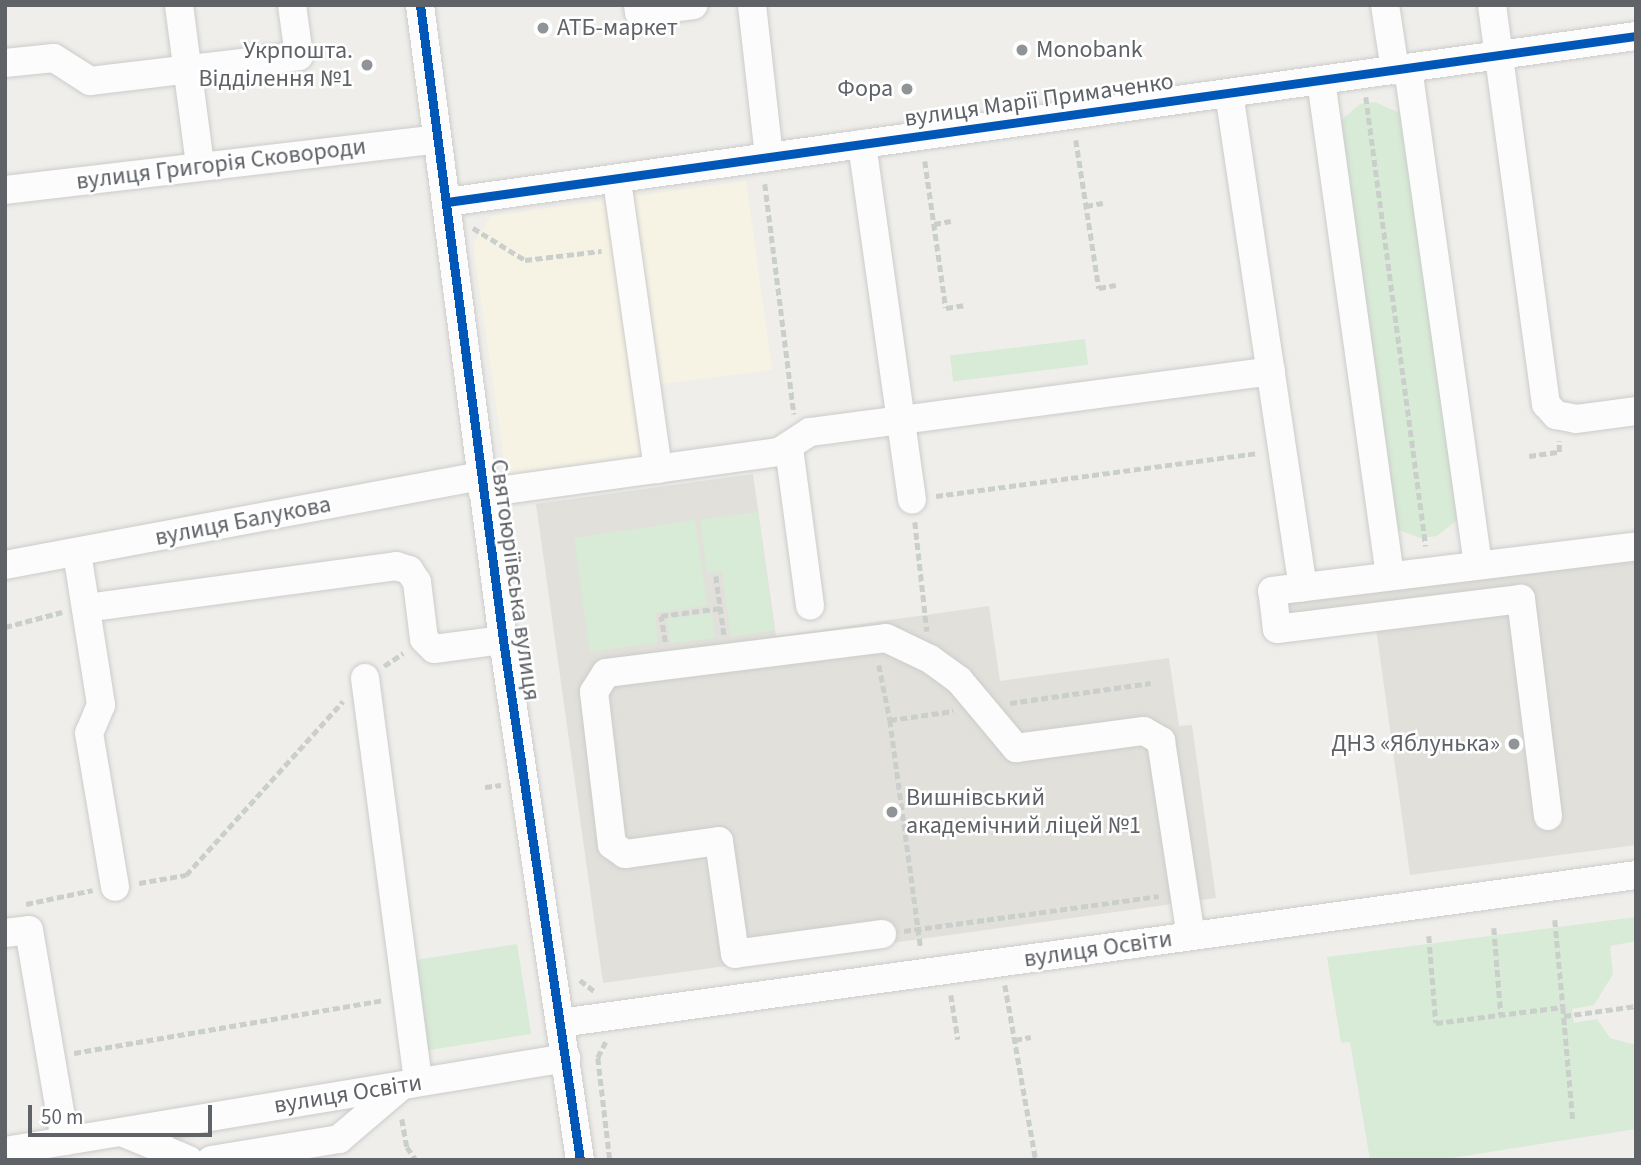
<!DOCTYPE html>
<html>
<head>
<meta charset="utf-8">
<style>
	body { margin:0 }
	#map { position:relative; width:1641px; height:1165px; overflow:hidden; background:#efeeea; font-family:"Source Sans 3",sans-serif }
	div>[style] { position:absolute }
	.commercial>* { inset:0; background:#f7f3e4 }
	.education>* { inset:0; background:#e2e0da }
	.green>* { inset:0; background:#d8ebd6; transform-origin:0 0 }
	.path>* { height:4.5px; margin-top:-2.25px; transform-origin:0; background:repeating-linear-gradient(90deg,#cacfcc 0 7px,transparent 0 10.5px) }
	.roads { filter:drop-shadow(0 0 2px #cbcccc) drop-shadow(0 0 2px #cbcccc) }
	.minor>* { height:28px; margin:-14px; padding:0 14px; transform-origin:14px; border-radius:14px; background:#fdfcfc }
	.cycleway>* { height:9px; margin:-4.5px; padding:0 4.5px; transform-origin:4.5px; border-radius:4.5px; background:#0057b8 }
	.dots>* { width:19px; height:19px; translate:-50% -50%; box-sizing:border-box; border:4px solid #fff; border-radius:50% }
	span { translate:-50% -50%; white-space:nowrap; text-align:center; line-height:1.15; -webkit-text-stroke:5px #fff; paint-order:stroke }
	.poi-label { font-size:24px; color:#5f6368 }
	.left { translate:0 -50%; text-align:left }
	.right { translate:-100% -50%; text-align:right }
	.street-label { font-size:24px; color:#5f6368 }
	.frame { position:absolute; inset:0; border:7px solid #5f6368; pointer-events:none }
	.scale { position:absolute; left:28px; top:1105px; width:184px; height:32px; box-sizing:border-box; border:4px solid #5f6368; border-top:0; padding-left:9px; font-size:21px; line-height:24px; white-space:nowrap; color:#5f6368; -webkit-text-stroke:5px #fff; paint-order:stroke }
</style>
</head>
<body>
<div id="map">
	<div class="commercial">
		<div style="clip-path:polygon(746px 181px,772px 370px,653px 385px,662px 461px,507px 481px,473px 244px,491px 216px)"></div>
	</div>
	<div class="education">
		<div style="clip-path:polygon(753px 474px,776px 636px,989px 606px,1000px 681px,1169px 658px,1179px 726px,1192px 725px,1216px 898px,603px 983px,536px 504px)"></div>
		<div style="clip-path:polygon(1636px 558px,1636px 845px,1410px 875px,1376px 628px,1270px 642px,1266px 604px)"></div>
	</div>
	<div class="green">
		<div style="clip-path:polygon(1375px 102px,1402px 114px,1457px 520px,1437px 536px,1420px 538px,1397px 529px,1339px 122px,1360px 104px)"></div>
		<div style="left:1085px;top:339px;width:26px;height:136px;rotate:83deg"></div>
		<div style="clip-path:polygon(758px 512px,774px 630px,731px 637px,722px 571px,707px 573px,700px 520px)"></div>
		<div style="clip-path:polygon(695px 520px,707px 605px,655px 613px,658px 642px,590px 652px,574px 538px)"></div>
		<div style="left:712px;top:613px;width:25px;height:45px;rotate:83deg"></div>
		<div style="clip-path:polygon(1636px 917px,1636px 941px,1610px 946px,1613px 974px,1594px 1005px,1572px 1009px,1574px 1023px,1597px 1019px,1610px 1038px,1636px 1045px,1636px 1129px,1439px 1160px,1370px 1160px,1350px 1042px,1341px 1043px,1327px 957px)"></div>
		<div style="left:517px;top:944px;width:91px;height:106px;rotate:81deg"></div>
	</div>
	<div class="path">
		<div style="left:1366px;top:97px;width:453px;rotate:82.4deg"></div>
		<div style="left:1076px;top:140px;width:150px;rotate:81.2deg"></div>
		<div style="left:1099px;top:288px;width:17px;rotate:-10deg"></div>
		<div style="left:925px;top:161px;width:148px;rotate:81.9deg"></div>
		<div style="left:946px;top:308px;width:18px;rotate:-9deg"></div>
		<div style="left:765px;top:184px;width:232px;rotate:82.8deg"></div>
		<div style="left:1086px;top:206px;width:17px;rotate:-10deg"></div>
		<div style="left:934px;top:224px;width:17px;rotate:-10deg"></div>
		<div style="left:473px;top:228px;width:61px;rotate:31.6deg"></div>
		<div style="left:525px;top:260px;width:77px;rotate:-6.8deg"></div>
		<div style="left:1529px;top:456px;width:30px;rotate:-8deg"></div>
		<div style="left:1559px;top:452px;width:11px;rotate:-90deg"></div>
		<div style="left:936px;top:496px;width:324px;rotate:-7.6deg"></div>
		<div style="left:915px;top:522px;width:110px;rotate:83.7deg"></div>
		<div style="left:716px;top:576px;width:59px;rotate:82.1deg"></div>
		<div style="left:5px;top:627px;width:59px;rotate:-14.7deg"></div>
		<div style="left:665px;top:642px;width:26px;rotate:-99deg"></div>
		<div style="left:661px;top:616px;width:61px;rotate:-7.6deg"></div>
		<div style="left:879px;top:665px;width:56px;rotate:78.7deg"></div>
		<div style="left:890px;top:720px;width:64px;rotate:-8.1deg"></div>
		<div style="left:384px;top:666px;width:23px;rotate:-34deg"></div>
		<div style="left:1010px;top:703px;width:142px;rotate:-8.1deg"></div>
		<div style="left:890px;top:720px;width:230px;rotate:82.3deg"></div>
		<div style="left:485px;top:787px;width:16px;rotate:-7deg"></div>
		<div style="left:139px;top:883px;width:48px;rotate:-9.7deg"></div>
		<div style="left:186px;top:875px;width:234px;rotate:-47.9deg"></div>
		<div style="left:26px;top:904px;width:68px;rotate:-11.8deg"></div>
		<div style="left:1555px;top:920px;width:87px;rotate:84.7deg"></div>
		<div style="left:1494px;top:928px;width:87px;rotate:85.4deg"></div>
		<div style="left:904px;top:931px;width:257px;rotate:-7.8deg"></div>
		<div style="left:1429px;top:936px;width:87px;rotate:85.4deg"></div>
		<div style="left:1436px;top:1023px;width:128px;rotate:-7.2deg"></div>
		<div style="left:1563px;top:1007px;width:115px;rotate:85deg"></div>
		<div style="left:580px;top:980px;width:18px;rotate:38deg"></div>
		<div style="left:1005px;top:985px;width:178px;rotate:80deg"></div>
		<div style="left:951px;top:995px;width:45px;rotate:81deg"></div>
		<div style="left:1564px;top:1016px;width:73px;rotate:-7.9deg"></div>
		<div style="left:1015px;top:1040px;width:16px;rotate:-11deg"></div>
		<div style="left:606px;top:1042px;width:18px;rotate:117deg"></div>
		<div style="left:598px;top:1058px;width:103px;rotate:83.3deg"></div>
		<div style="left:74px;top:1053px;width:314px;rotate:-9.7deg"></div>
		<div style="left:402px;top:1119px;width:28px;rotate:80deg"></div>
		<div style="left:407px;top:1147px;width:16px;rotate:55deg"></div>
	</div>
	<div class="roads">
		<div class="minor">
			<div style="left:179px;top:5px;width:161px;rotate:82.5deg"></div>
			<div style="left:420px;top:5px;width:640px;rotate:82.55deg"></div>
			<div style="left:503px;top:640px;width:526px;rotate:81.58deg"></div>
			<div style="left:638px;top:5px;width:7px;rotate:82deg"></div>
			<div style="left:639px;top:12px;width:55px;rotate:-7.3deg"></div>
			<div style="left:752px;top:5px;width:153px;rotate:83.6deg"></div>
			<div style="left:1385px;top:5px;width:66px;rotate:81.3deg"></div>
			<div style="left:1492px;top:5px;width:403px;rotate:82.3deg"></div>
			<div style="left:1546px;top:404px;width:15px;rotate:48deg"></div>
			<div style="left:1556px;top:415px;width:20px;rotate:11deg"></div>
			<div style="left:1576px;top:419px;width:61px;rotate:-7.6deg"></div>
			<div style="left:5px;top:63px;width:49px;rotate:-5.8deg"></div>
			<div style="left:54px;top:58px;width:43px;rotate:32.6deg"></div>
			<div style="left:90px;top:81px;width:210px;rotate:-6.8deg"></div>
			<div style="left:299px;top:56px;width:51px;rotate:-97.8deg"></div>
			<div style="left:1408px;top:68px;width:502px;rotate:81.98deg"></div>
			<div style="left:1321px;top:80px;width:501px;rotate:82.08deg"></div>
			<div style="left:1229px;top:93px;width:500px;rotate:81.5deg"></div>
			<div style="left:862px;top:144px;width:359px;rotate:82deg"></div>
			<div style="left:5px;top:190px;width:434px;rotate:-6.7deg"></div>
			<div style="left:619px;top:195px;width:277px;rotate:81.9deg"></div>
			<div style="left:447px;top:202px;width:1201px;rotate:-7.95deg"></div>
			<div style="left:789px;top:448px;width:159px;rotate:82.4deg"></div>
			<div style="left:483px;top:493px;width:299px;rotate:-7.9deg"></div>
			<div style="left:779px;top:452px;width:37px;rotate:-33deg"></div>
			<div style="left:810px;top:432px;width:465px;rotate:-7.5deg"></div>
			<div style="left:77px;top:553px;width:154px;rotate:81deg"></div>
			<div style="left:101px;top:705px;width:30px;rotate:113deg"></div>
			<div style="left:89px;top:733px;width:156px;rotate:80.4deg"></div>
			<div style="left:5px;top:565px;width:484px;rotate:-10.6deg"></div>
			<div style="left:86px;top:608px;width:313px;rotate:-7.7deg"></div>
			<div style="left:396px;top:566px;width:14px;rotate:17deg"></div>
			<div style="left:409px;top:570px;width:14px;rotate:56deg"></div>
			<div style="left:417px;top:582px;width:57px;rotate:83deg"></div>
			<div style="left:424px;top:639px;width:14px;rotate:45deg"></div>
			<div style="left:434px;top:649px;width:70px;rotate:-7.4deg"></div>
			<div style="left:365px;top:678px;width:407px;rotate:82.5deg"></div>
			<div style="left:1548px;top:816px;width:219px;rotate:-97.1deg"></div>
			<div style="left:1521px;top:599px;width:246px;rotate:173deg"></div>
			<div style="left:1277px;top:629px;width:38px;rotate:-97deg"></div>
			<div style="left:1272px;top:591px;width:367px;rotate:-7deg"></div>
			<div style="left:5px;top:933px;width:24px;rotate:-7deg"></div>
			<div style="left:29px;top:930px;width:214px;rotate:80.3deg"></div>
			<div style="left:882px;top:934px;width:148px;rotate:172.3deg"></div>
			<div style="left:735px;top:954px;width:114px;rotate:-98.1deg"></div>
			<div style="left:719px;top:841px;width:95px;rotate:172.1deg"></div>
			<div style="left:625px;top:854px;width:16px;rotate:-145deg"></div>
			<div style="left:612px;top:845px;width:154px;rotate:-96.7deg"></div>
			<div style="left:594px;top:692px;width:22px;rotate:-58deg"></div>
			<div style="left:606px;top:673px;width:282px;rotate:-7.1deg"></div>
			<div style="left:886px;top:638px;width:49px;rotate:25.5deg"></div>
			<div style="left:930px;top:659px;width:36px;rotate:36deg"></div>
			<div style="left:959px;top:680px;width:89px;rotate:50deg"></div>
			<div style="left:1016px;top:748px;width:129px;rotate:-7.6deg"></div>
			<div style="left:1144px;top:731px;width:20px;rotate:30deg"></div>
			<div style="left:1161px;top:741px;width:197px;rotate:81.3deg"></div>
			<div style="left:560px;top:1023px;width:1086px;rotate:-7.83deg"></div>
			<div style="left:124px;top:1133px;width:70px;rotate:22.6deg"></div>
			<div style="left:5px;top:1151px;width:569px;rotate:-9.41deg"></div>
			<div style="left:211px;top:1160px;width:130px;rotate:-9.3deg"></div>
			<div style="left:339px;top:1139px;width:79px;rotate:-40.4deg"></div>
		</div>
	</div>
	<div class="cycleway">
		<div style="left:420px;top:5px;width:640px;rotate:82.55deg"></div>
		<div style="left:503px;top:640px;width:526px;rotate:81.58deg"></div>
		<div style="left:447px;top:202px;width:1201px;rotate:-7.95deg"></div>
	</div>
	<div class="dots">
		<div style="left:543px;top:28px;background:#919496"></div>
		<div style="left:1022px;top:50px;background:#919496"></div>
		<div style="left:367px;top:65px;background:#919496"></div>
		<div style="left:907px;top:89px;background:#919496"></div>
		<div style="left:1514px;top:744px;background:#919496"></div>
		<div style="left:892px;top:812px;background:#919496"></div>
	</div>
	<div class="poi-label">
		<span class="left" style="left:557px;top:28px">АТБ-маркет</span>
		<span class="left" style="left:1036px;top:50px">Monobank</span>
		<span class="right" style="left:353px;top:65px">Укрпошта.<br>Відділення №1</span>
		<span class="right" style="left:893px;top:89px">Фора</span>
		<span class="right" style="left:1500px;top:744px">ДНЗ «Яблунька»</span>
		<span class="left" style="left:906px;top:812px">Вишнівський<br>академічний ліцей №1</span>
	</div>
	<div class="street-label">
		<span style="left:1039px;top:100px;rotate:-8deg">вулиця Марії Примаченко</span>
		<span style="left:221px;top:164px;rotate:-7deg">вулиця Григорія Сковороди</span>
		<span style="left:243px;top:521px;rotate:-11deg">вулиця Балукова</span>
		<span style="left:515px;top:580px;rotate:82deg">Святоюріївська вулиця</span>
		<span style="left:1098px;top:949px;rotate:-8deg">вулиця Освіти</span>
		<span style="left:348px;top:1094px;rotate:-9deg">вулиця Освіти</span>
	</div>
	<div class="frame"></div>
	<div class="scale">50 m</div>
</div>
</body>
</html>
